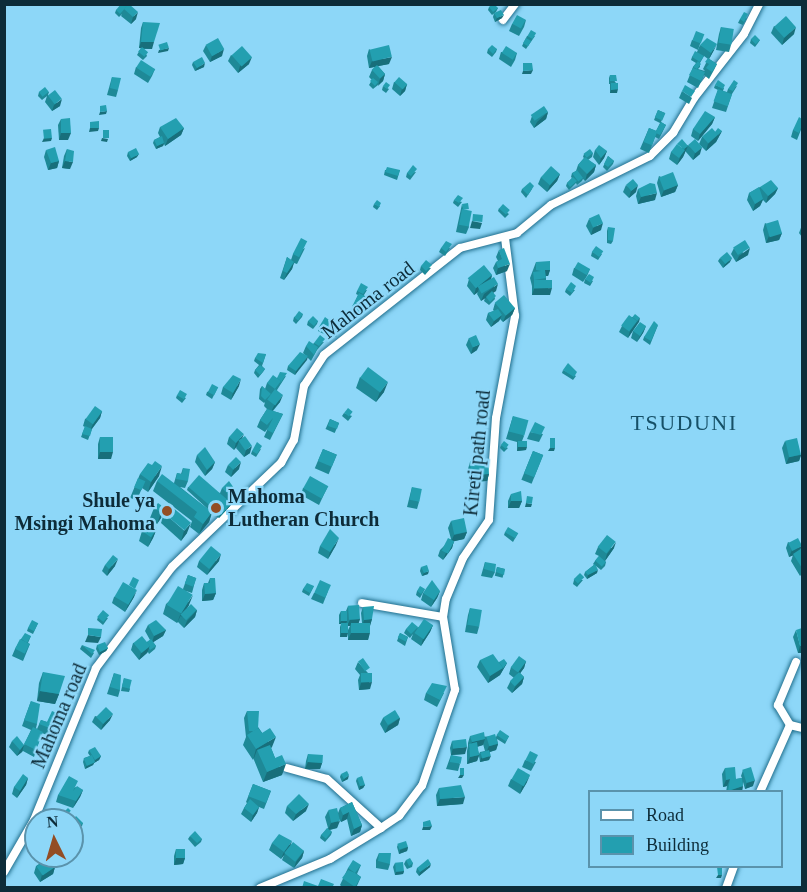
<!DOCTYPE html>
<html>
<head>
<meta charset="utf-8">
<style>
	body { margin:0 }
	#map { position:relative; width:807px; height:892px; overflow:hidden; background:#8dd7f8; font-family:Georgia,serif }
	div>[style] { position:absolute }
	.roads { filter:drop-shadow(0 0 2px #216f8d) drop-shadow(0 0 2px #216f8d) }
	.minor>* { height:8px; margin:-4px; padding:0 4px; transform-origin:4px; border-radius:4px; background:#fff }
	.wall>* { inset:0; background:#1e8997; transform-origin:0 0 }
	.shaded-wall>* { inset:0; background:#186f7b }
	.building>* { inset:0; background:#239fb0; transform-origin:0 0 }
	.dots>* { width:16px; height:16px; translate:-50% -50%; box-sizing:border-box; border:3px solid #8dd7f8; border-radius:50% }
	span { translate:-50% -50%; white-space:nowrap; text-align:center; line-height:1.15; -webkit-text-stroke:4.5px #8dd7f8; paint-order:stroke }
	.street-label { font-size:20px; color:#0d2c39 }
	.poi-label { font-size:20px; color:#0d2c39; font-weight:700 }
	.left { translate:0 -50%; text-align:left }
	.right { translate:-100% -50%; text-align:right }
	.quarter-label { font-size:22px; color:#165067; letter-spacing:1.5px }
	.frame { position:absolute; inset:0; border:6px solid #0d2c39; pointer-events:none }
	.legend { position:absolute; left:588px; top:790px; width:195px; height:78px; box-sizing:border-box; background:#8dd7f8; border:2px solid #5a93ac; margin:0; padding:8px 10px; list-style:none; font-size:18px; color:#0d2c39 }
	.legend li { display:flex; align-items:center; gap:12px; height:30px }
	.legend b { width:30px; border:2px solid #5a93ac }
	.north { position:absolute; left:24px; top:808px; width:60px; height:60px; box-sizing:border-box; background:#8dd7f8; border:2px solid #5a93ac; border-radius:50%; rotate:355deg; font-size:16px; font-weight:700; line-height:24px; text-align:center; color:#0d2c39 }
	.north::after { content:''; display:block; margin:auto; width:21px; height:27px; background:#934d24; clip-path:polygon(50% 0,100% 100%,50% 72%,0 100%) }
</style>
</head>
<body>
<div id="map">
	<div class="roads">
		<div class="minor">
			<div style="left:503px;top:20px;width:20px;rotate:-53deg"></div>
			<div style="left:362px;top:603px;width:82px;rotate:9.8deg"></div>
			<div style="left:796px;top:662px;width:47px;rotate:112.7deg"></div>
			<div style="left:778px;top:705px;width:23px;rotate:59deg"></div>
			<div style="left:790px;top:725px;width:12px;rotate:14deg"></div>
			<div style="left:287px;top:768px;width:41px;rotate:15.4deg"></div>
			<div style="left:327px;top:779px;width:73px;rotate:42.2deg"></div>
			<div style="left:760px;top:792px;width:73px;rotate:-65.9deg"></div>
			<div style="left:4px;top:872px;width:60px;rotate:-60deg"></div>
			<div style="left:34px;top:820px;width:164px;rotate:-67.8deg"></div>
			<div style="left:96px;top:668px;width:126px;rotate:-53deg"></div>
			<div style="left:172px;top:567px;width:151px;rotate:-43.7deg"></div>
			<div style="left:281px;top:463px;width:26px;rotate:-61deg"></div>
			<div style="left:294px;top:440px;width:55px;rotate:-79.5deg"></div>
			<div style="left:304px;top:386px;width:37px;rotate:-57deg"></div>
			<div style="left:324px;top:355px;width:173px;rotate:-38.2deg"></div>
			<div style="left:460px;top:248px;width:59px;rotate:-14.7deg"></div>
			<div style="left:517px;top:233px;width:44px;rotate:-39.5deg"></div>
			<div style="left:551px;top:205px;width:110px;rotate:-26.3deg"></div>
			<div style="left:650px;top:156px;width:33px;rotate:-45deg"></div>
			<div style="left:673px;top:133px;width:41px;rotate:-59deg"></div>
			<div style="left:694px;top:98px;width:81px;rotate:-52deg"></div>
			<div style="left:744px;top:34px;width:34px;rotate:-63deg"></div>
			<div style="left:260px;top:888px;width:76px;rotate:-22.5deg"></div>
			<div style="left:330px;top:859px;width:60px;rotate:-31.3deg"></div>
			<div style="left:381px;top:828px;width:22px;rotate:-34deg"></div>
			<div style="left:399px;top:816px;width:38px;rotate:-53deg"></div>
			<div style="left:422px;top:786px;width:102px;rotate:-71deg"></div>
			<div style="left:455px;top:690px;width:74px;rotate:-99.3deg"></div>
			<div style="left:443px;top:617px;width:18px;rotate:-81deg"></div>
			<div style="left:446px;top:599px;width:44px;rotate:-67.5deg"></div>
			<div style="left:463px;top:558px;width:46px;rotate:-55.6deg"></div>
			<div style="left:489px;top:520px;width:102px;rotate:-86.1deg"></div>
			<div style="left:496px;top:418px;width:104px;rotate:-79.4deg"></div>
			<div style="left:515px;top:316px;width:79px;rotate:-97.3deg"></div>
			<div style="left:726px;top:888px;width:23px;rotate:-70deg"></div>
		</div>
	</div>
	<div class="wall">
		<div style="clip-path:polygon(127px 6px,136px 19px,131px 24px,121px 16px,122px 14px,119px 17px,115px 13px,116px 10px)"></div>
		<div style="clip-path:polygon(489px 7px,498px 8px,496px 12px,492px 15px,488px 10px)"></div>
		<div style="clip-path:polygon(494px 13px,502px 18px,495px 22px,493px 17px)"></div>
		<div style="clip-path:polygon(747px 18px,743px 25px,738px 23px,740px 19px)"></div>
		<div style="clip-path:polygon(526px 20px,524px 27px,519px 36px,509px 31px,512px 24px)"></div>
		<div style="clip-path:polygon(143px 22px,152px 49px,144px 49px,147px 56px,143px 60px,137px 55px,141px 48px,139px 48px,141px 28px)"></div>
		<div style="clip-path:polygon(774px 26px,794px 34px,782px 45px,771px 33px)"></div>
		<div style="clip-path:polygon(721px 27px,731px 45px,729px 52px,716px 50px,719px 34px)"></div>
		<div style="clip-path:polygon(527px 36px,535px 36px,526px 49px,522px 46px)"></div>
		<div style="clip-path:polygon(751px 39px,760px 40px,758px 43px,755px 47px,750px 43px)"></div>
		<div style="clip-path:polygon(692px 40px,701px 41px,698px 50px,690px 46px)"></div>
		<div style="clip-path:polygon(206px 45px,222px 56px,210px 62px,203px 51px)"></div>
		<div style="clip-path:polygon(evenodd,700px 45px,714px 50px,709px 59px,717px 64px,714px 70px,709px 79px,704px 75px,698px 88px,687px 82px,693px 67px,696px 63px,691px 60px,692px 57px,697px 52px,700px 45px,704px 56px,708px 59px,703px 69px,705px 71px,698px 69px,700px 67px,700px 63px,704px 56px)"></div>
		<div style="clip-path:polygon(369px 49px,389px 64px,378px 66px,385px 74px,383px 81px,373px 89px,369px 85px,372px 80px,369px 77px,372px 70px,375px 67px,369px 68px,367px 56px)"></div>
		<div style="clip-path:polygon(488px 49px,497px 49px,496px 52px,492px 57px,487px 53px)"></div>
		<div style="clip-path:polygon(501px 52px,517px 53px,515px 60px,511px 67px,499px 59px)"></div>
		<div style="clip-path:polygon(231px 55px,249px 64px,238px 73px,228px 61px)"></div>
		<div style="clip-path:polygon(193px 62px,204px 67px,195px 71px,192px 65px)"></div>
		<div style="clip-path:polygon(136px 67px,155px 69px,152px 76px,148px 83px,134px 74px)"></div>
		<div style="clip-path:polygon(610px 75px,616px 83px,617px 93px,610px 93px,610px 84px,609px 84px,609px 78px)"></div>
		<div style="clip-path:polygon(112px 77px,118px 90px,116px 97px,107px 95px)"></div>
		<div style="clip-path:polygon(394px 82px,407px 84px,405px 91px,400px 96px,392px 89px)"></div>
		<div style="clip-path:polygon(715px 85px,724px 88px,723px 91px,727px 92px,728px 89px,737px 86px,732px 94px,726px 112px,712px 108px,718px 90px,714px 88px)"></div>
		<div style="clip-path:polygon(383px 86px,389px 89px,386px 93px,382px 90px)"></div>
		<div style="clip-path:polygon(682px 91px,692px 98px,689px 104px,679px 98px)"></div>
		<div style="clip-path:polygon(39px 92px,49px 92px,48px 95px,60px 106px,52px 111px,45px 102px,47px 96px,42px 100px,38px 96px)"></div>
		<div style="clip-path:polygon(658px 110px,665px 113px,661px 122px,666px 125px,659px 139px,655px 137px,649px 153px,640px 149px,649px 128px,656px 131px,660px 123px,654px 120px)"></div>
		<div style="clip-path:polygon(548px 112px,546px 119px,534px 128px,530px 122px,532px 116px)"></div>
		<div style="clip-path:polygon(715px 117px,712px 124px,698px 141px,691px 136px,693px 129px)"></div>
		<div style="clip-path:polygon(61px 119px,68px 140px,59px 140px,58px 125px)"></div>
		<div style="clip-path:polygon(160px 127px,184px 128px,181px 135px,165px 146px,164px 144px,163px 146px,156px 149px,153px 143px,154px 140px,160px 137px,158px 133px)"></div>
		<div style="clip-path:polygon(802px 127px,797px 140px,791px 137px,793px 130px)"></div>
		<div style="clip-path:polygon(722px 131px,716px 142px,706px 151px,699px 144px,702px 137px,715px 132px)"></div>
		<div style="clip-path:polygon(688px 145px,700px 154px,693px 160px,686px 152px,686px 150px,683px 157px,677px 165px,669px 159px,671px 152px)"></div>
		<div style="clip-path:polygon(67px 149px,70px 169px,62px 168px,64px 156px)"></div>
		<div style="clip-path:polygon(46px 150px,59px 161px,57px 168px,48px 170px,44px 157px)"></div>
		<div style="clip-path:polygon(595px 150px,607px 151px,604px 158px,599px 165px,593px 157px)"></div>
		<div style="clip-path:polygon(128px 152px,137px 157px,130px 161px,127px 156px)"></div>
		<div style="clip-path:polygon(593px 153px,592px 157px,588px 160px,596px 165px,594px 172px,585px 181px,583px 179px,582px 181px,577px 185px,576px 183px,569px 190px,566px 186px,567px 183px,572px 178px,571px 177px,572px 173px,576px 171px,578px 165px,584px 158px,583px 157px,584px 154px)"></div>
		<div style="clip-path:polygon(608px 156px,614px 161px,613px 164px,607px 171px,603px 167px)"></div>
		<div style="clip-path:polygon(385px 170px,400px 170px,397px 180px,384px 175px)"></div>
		<div style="clip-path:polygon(416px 172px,410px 180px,406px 177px,407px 173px)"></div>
		<div style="clip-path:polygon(560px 174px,557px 181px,547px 192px,538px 184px,541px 177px)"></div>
		<div style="clip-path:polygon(659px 176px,678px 185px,675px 192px,661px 197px,657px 183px)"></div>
		<div style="clip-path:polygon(626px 185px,636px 192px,629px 198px,623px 192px)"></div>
		<div style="clip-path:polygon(760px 187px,778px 188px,775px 194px,766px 203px,763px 200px,760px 206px,753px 211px,747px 200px,749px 193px)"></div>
		<div style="clip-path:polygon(522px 189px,532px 189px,526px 198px,521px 192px)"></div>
		<div style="clip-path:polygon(638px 189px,655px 200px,638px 204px,636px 196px)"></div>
		<div style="clip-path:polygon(454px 200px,462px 202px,458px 207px,453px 203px)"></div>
		<div style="clip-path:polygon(374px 204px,380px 206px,377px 210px,373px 207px)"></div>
		<div style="clip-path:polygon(462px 204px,469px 227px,466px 234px,456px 232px)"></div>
		<div style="clip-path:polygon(499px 208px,509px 214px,505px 218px,498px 211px)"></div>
		<div style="clip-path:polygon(589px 219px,601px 230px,591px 235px,586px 226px)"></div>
		<div style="clip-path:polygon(765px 223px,782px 233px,779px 240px,766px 243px,763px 230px)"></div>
		<div style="clip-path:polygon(802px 225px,802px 237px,799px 233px)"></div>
		<div style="clip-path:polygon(608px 227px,613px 241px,611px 244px,607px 243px,607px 231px)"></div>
		<div style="clip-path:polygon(305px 248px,297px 264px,294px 263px,292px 269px,284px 280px,280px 278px,287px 257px,291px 260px,293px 254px)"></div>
		<div style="clip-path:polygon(441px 248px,450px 248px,445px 256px,439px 252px)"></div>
		<div style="clip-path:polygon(734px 248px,748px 255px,736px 262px,731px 254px)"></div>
		<div style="clip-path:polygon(499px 250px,507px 271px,496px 275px,493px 268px,496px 262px,498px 261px,496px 257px)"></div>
		<div style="clip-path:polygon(592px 252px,602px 254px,598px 260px,591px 256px)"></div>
		<div style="clip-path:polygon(720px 258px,730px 262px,723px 268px,718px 261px)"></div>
		<div style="clip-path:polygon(536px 262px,550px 270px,548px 276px,546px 276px,546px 280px,550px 295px,532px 295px,532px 286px,530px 278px)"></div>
		<div style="clip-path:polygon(421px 266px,431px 268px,425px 275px,420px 270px)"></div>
		<div style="clip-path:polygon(574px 268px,590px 269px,587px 276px,583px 282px,572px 275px)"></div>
		<div style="clip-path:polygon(492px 275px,491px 279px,496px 291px,493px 292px,495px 299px,489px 305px,484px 301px,485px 298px,481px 301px,477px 294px,478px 292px,474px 295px,467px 286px,469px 279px)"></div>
		<div style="clip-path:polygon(585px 279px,593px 281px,590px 286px,584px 283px)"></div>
		<div style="clip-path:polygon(566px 289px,575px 290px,570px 296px,565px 292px)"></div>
		<div style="clip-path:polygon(367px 290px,364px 295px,365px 304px,358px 317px,350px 313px,358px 295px,356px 294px,357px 291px)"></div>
		<div style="clip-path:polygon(495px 303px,515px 308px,512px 315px,503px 322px,500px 319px,499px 321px,491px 327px,486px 320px,488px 313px,494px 311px,493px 310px)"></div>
		<div style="clip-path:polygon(303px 314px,302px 317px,296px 324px,293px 321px,294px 317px)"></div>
		<div style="clip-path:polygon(632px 317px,640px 318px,628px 338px,619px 332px,622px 326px)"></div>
		<div style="clip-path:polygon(308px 321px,318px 321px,317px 324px,313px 329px,307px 325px)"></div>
		<div style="clip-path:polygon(342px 324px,336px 337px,330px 333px,331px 330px)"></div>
		<div style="clip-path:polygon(658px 325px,650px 345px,643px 340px,644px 337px)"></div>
		<div style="clip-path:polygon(646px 326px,643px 333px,637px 342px,631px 338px,633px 331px)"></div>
		<div style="clip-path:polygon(319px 327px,328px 332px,326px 335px,318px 331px)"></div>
		<div style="clip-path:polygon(469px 338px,477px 350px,471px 354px,466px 345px)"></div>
		<div style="clip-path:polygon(324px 342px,317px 350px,311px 361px,307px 357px,295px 375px,287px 370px,288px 366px,305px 355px,303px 353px,306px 346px,313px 344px,314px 343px)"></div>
		<div style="clip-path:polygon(266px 354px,262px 366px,265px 369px,263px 372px,258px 378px,254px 373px,255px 370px,259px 365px,254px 361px,255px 358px)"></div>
		<div style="clip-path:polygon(563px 370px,576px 376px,573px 380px,562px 373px)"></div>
		<div style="clip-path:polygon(286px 376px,277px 390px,280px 402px,273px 411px,283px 414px,270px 440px,264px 437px,268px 428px,265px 432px,257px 427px,260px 420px,267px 409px,264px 406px,265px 402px,264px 403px,259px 399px,260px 389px,262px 386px,265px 389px,267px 383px,277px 378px)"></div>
		<div style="clip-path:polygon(360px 377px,384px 392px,376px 402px,356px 388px)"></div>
		<div style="clip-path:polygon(239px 386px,231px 400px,221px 394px,223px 387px)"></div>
		<div style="clip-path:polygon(218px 387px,212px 399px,206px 395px,207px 392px)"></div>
		<div style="clip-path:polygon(177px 395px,186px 398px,182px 403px,176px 398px)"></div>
		<div style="clip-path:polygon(102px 411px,100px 418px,92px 429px,88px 440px,81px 437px,85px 427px,83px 426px,85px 419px)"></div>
		<div style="clip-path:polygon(344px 413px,352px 416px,348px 421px,342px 416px)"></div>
		<div style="clip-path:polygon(513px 416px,524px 436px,522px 441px,526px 450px,517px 451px,517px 442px,506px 439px)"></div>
		<div style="left:330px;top:419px;width:10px;height:11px;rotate:24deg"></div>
		<div style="clip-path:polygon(530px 432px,543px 434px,539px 442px,527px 439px)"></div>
		<div style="clip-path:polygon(100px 437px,111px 459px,98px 459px,98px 444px)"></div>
		<div style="clip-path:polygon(229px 437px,242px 438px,250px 453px,244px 457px,236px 448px,237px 446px,234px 450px,227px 444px)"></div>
		<div style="clip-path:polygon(785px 441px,801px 455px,799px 461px,786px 464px,782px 448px)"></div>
		<div style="clip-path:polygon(501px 445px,508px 448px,504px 452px,500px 448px)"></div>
		<div style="clip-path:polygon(261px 449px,256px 457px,251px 454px,252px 451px)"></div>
		<div style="left:323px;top:449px;width:15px;height:21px;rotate:23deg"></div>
		<div style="left:533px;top:451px;width:11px;height:31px;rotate:22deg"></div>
		<div style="clip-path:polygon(197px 455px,215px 462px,212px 469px,205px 476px,195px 462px)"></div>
		<div style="clip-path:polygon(470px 462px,489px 474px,487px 481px,469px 482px,468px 469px)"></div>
		<div style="clip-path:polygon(228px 465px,239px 469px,231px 477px,225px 472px)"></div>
		<div style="clip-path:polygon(183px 468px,188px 481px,185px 488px,180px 487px,210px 511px,187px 490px,188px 487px,220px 493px,222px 488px,236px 491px,234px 498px,230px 502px,231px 503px,230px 506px,219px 518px,212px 513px,209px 522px,199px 534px,190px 527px,192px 521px,153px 491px,157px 481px,174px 483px,177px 473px,181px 474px)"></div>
		<div style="clip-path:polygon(140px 474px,159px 476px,148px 492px,142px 488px,137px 500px,130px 498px)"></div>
		<div style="clip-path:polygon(328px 486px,319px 505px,301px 495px,303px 488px)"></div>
		<div style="clip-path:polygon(412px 487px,419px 502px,417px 509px,407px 507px)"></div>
		<div style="clip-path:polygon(511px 494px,522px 501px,519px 508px,508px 508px,508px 501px)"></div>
		<div style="clip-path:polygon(154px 508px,165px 508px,161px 518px,157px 524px,150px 518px)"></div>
		<div style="clip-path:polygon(164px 513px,187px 533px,181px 541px,161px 523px)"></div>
		<div style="clip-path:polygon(451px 521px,467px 532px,464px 539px,454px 541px,452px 548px,443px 560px,438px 556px,440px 550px,451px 539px,448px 528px)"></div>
		<div style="clip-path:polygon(157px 528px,153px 538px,148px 547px,139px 541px,142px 531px)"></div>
		<div style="clip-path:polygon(505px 532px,518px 533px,513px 542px,504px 535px)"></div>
		<div style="clip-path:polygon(788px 542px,801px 549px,802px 549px,802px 574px,800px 576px,791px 561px,793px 555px,789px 557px,786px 548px)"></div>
		<div style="clip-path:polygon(336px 545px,328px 559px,318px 553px,320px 546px)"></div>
		<div style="clip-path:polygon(598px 547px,614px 548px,605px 561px,606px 562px,605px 566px,601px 570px,596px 566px,597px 573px,587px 579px,584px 575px,585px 572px,594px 565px,593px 564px,595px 561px,599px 556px,595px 554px)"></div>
		<div style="clip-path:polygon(199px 561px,219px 561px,207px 575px,197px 567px)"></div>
		<div style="clip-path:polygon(485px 562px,495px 572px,492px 578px,481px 576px)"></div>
		<div style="clip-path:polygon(105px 565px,115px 566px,107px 576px,102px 571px)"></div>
		<div style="clip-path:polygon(421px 567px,428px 574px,422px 576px,420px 571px)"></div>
		<div style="left:497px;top:567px;width:8px;height:9px;rotate:14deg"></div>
		<div style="clip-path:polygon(188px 575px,196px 578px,192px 593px,186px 591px,189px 605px,187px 608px,197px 610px,195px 617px,184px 628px,178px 622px,177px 623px,163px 614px,166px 604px,183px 589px)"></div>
		<div style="clip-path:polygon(210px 578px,216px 593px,213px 600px,202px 601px,202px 590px,204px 583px,208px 583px)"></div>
		<div style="clip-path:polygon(574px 580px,583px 580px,577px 587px,573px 584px)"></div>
		<div style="clip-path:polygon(314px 586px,309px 596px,302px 592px,303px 589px)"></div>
		<div style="clip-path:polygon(135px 589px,134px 597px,125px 612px,112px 603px,114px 597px)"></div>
		<div style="clip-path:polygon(425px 589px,420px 598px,416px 595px,417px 591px)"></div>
		<div style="clip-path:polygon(328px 591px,323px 604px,311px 599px,314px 593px)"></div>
		<div style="clip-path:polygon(440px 591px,437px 598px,431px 607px,421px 600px,423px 593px)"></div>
		<div style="clip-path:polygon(348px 606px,360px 619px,358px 623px,362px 623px,361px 613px,363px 607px,372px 619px,370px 625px,368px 640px,348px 640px,348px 630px,350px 626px,348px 626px,347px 637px,340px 637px,340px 627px,341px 624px,339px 624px,339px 615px,341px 611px,346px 611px)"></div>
		<div style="clip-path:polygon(470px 608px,479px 627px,477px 634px,465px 632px,468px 615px)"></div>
		<div style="clip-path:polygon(98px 617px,108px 618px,103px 625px,97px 620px)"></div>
		<div style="clip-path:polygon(38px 623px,33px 634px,27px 631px,28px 628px)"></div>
		<div style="clip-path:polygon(148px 625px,166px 630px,163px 636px,153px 642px,156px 646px,155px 649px,149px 654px,148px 652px,139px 660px,131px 650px,133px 643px,147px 642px,150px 640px,145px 631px)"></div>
		<div style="clip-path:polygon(433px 625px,430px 632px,421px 646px,411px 639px,413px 634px,410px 638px,404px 633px,406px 629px)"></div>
		<div style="clip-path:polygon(796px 630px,802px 653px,798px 653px,793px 637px)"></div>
		<div style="clip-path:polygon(400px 633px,408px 637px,405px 646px,397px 641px)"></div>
		<div style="clip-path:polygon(31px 636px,28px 643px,30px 644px,23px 661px,12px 656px,15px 649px,21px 639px)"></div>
		<div style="clip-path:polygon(82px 645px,94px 653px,91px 658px,80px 649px)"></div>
		<div style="clip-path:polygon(97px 645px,108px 648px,106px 651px,99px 655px,96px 649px)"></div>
		<div style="clip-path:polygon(480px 660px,499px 662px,507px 663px,500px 675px,488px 683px,477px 667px)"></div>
		<div style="clip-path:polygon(526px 661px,524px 668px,520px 673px,524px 677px,522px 684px,512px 693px,507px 688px,510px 682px,514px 678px,509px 674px,511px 667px)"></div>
		<div style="clip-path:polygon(358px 662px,368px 673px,370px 689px,359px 690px,358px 680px,360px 675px,355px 669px)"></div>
		<div style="clip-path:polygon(43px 672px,59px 694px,55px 704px,37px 701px,39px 683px)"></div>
		<div style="clip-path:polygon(114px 673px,120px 690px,118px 697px,107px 694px)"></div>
		<div style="clip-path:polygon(124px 678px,130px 689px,129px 692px,121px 691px)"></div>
		<div style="clip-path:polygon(426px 693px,444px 693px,437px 707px,424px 700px)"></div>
		<div style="clip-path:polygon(31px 701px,37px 724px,36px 728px,37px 729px,41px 720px,47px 722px,59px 714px,49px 736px,42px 733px,34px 757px,23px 751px,17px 756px,9px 747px,12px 741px,24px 745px,31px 730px,22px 726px)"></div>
		<div style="clip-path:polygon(247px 711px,272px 747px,271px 748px,282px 775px,263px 782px,254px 760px,254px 758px,253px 760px,243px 745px,246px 737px,244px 718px)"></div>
		<div style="clip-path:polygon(95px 716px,110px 720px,101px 730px,92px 722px)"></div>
		<div style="clip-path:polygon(383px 718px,400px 718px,398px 725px,385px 733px,380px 724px)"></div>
		<div style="clip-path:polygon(evenodd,497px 735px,509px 736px,505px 744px,497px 739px,498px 744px,496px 750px,490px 752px,489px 760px,480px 762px,479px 756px,477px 761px,467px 764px,467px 751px,468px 746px,468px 743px,470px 736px,496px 737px,497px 735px,483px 744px,485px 751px,480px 752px,479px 754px,477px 747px,483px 745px,483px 744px)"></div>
		<div style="clip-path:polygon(452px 741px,465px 754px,452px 755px,460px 764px,458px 771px,446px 769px,451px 755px,450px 748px)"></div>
		<div style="clip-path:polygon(89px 750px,101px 756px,99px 760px,94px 763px,93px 765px,85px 769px,83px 762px,84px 758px,90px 756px,88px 753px)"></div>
		<div style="clip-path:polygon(308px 754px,322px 763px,320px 769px,305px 769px,306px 761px)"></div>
		<div style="clip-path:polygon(525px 760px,536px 762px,531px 771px,522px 767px)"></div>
		<div style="clip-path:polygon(725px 768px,736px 779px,742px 778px,741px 776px,743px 770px,753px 786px,745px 789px,743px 782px,742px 790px,745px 792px,726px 792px,727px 786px,723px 787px,722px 774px)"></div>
		<div style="clip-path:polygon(341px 774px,348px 779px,342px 782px,340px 777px)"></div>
		<div style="clip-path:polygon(28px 778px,26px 785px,17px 798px,12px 794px,14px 787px)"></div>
		<div style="clip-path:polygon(357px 778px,365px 785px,363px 788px,359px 790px,356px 781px)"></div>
		<div style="clip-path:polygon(511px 779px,527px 782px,520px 794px,508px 786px)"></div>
		<div style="clip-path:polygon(253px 784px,271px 791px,264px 809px,259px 807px,257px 813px,251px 822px,241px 814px,244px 808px,247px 803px,246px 802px)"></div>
		<div style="clip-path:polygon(76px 787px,83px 790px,80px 797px,73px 808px,56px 802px,58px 795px)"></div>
		<div style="clip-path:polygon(439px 788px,463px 804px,437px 806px,436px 795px)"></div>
		<div style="clip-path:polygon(352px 802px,362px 825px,360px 832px,351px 836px,347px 819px,341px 822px,339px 819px,337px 828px,330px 830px,332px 832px,331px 835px,325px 842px,320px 838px,321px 835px,328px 828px,325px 817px,328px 811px,338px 813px,340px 808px)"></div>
		<div style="clip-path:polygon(287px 806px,306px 811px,293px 821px,285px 813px)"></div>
		<div style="clip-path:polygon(64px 812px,70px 814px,65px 819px,62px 815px)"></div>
		<div style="clip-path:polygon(72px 821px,83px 823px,82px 826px,77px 830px,72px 825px)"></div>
		<div style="clip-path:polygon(190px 836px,202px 839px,201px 842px,195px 847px,188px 839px)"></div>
		<div style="clip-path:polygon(272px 843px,291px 845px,304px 851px,302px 858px,294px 868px,282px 860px,284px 855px,281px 859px,269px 850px)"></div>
		<div style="clip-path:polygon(398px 844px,408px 847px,407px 851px,399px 854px,397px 847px)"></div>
		<div style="clip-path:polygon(176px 849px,185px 858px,183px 864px,174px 865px,174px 856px)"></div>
		<div style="clip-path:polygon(379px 853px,390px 864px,388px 870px,376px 868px,376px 860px)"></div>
		<div style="clip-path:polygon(48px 858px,60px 858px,59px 862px,54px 865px,55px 867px,53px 874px,40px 882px,34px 873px,36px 866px)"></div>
		<div style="clip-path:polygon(406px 860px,413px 863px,412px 867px,407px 869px,404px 864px)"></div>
		<div style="clip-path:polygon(395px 863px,404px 871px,403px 874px,395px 875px,393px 867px)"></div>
		<div style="clip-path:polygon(361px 865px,357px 874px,361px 877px,356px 888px,343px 888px,340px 885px,348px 868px)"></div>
		<div style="clip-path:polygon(430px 867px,419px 876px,416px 872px,417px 868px)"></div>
	</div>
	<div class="shaded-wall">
		<div style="clip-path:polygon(138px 12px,136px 19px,131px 24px,133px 17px)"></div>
		<div style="clip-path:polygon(504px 15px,502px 18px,495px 22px,497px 18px)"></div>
		<div style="clip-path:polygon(796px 27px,794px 34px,782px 45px,784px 38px)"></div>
		<div style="clip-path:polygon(141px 42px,154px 42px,152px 49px,139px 48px)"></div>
		<div style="clip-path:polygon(717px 44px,714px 50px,709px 59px,711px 53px)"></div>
		<div style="clip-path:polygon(169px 48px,168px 51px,158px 53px,159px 50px)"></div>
		<div style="clip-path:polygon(224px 49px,222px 56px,210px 62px,212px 56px)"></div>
		<div style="clip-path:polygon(252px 57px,249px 64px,238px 73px,240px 66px)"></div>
		<div style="clip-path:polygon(392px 57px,389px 64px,369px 68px,372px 61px)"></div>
		<div style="clip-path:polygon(205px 63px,204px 67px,195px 71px,197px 68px)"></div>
		<div style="clip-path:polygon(533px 70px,531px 74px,522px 74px,523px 71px)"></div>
		<div style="clip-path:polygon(385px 74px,383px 81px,378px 86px,380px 79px)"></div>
		<div style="clip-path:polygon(407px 84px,405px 91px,400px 96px,402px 89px)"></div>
		<div style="clip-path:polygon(618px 89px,617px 93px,610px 93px,611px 90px)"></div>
		<div style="clip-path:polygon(62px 99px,60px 106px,52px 111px,54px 105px)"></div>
		<div style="clip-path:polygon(107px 111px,106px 114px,99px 115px,100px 112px)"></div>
		<div style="clip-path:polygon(548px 112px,546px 119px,534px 128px,537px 122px)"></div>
		<div style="clip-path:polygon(715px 117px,712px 124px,698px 141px,700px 134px)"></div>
		<div style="clip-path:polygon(90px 128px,99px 128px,98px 131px,89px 132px)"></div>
		<div style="clip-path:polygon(184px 128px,181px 135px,165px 146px,168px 139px)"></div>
		<div style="clip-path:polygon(722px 131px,716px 142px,706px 151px,708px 144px)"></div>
		<div style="clip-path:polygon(61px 133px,71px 133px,68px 140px,59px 140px)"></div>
		<div style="clip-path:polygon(44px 138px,52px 138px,51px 141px,42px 142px)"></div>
		<div style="clip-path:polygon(102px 138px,108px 139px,107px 142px,101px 141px)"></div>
		<div style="clip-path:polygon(164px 143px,163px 146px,156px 149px,157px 146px)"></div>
		<div style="clip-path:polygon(688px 146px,683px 157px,677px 165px,683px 150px)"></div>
		<div style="clip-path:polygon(702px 147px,700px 154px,693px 160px,695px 153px)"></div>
		<div style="clip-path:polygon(607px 151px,604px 158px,599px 165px,601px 158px)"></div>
		<div style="clip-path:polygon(139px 154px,137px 157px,130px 161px,131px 158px)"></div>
		<div style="clip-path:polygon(59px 161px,57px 168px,48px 170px,51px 163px)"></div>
		<div style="clip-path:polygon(65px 161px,73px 162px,70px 169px,62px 168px)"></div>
		<div style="clip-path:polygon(596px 165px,594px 172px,585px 181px,587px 174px)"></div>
		<div style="clip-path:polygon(560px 174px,557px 181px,547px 192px,550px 185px)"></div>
		<div style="clip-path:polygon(638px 185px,636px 192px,629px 198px,631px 191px)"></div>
		<div style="clip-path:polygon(678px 185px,675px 192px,661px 197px,664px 190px)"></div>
		<div style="clip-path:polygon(778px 188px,775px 194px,766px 203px,768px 196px)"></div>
		<div style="clip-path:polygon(657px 193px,655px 200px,638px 204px,641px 197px)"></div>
		<div style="clip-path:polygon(763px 199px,760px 206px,753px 211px,755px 204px)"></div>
		<div style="clip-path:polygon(472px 221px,482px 223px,480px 229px,470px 228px)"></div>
		<div style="clip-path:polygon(603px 223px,601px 230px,591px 235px,593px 228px)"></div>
		<div style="clip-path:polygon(782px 233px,779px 240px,766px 243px,769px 236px)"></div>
		<div style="clip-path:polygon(750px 248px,748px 255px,736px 262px,739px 256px)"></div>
		<div style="clip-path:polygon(732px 258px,730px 262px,723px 268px,725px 264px)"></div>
		<div style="clip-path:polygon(294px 262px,292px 269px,284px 280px,287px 273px)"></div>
		<div style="clip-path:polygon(510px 264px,507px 271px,496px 275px,498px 268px)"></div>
		<div style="clip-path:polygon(545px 270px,550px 270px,548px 276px,543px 276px)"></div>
		<div style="clip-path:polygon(492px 275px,490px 282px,479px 288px,478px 292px,474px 295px,476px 288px)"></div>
		<div style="clip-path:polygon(498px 284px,496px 291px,481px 301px,484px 294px)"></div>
		<div style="clip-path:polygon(552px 288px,550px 295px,532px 295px,534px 289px)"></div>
		<div style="clip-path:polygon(515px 308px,512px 315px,503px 322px,506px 315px)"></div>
		<div style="clip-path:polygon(502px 315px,499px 321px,491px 327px,494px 321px)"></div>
		<div style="clip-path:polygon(640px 318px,639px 322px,628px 338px,630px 331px)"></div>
		<div style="clip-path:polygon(646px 326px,643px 333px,637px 342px,640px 336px)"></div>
		<div style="clip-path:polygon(480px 344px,477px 350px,471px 354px,473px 347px)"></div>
		<div style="clip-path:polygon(308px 356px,307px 360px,295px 375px,296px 371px)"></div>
		<div style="clip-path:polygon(241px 379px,239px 386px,231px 400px,233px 393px)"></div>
		<div style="clip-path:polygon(388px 382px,384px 392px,376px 402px,380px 392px)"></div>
		<div style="clip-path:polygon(283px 395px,280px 402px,271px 412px,274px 406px)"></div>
		<div style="clip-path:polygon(102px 411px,100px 418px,90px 431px,93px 424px)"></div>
		<div style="clip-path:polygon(244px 434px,241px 441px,239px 441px,237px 446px,234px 450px,236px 443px)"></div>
		<div style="clip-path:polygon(252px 446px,250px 453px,244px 457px,246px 450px)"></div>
		<div style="clip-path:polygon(518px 447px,527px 447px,526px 450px,517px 451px)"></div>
		<div style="clip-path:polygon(550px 448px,555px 448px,554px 451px,548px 451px)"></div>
		<div style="clip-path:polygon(100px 452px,113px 452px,111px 459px,98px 459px)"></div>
		<div style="clip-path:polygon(801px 455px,799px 461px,786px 464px,789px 457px)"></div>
		<div style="clip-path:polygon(215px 462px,212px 469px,205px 476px,207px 470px)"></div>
		<div style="clip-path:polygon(241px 462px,239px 469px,231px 477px,233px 470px)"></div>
		<div style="clip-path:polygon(162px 466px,159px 476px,148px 492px,151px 482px)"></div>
		<div style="clip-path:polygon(489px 474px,487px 481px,469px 482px,471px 475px)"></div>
		<div style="clip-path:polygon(236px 491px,234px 498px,229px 504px,231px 497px)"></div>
		<div style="clip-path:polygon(511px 501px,522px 501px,519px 508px,508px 508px)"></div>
		<div style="clip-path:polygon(231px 503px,230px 506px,219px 518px,220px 515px)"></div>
		<div style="clip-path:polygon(526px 503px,532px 504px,531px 507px,525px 507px)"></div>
		<div style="clip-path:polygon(165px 508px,161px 518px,157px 524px,161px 513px)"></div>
		<div style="clip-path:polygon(212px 512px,209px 522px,199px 534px,203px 524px)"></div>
		<div style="clip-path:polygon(191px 523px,187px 533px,181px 541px,184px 531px)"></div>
		<div style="clip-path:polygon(157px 528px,153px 538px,148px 547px,152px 537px)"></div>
		<div style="clip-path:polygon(467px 532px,464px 539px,451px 542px,454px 535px)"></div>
		<div style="clip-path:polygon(339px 538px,336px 545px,328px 559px,330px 552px)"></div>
		<div style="clip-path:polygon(454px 541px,452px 548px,443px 560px,446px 553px)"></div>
		<div style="clip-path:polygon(616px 542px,614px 548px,605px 561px,607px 554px)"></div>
		<div style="clip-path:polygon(802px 546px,799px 553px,789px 557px,792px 550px)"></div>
		<div style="clip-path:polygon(221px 554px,219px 561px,207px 575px,210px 569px)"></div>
		<div style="clip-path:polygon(118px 559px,115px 566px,107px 576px,109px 569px)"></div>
		<div style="clip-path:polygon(598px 570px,597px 573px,587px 579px,588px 575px)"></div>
		<div style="clip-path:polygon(429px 571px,428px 574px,422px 576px,424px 573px)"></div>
		<div style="clip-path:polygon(137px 590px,134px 597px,125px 612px,128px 605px)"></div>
		<div style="clip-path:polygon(440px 591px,437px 598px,431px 607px,434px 600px)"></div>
		<div style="clip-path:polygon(216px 593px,213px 600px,202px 601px,205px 594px)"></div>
		<div style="clip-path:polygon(193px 595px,189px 605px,182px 617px,181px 615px,177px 623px,181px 613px)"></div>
		<div style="clip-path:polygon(197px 610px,195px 617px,184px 628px,187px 621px)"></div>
		<div style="clip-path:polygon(360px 619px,358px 625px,351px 624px,350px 626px,347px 626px,350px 620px)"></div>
		<div style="clip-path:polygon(372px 619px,370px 626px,362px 627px,364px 620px)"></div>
		<div style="clip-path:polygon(341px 621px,347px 621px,346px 624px,339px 624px)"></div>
		<div style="clip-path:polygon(433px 625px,430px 632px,421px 646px,423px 639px)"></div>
		<div style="clip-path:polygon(166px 630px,163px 636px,152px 643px,154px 636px)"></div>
		<div style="clip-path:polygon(341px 633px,348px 633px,347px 637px,340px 637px)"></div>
		<div style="clip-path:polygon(351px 633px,370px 633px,368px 640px,348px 640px)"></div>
		<div style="clip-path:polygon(88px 635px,101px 637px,98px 643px,85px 642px)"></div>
		<div style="clip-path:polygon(150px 646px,147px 653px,139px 660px,141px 653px)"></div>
		<div style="clip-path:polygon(800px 646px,802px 646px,802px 653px,798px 653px)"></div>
		<div style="clip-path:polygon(108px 648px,106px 651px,99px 655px,100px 652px)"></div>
		<div style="clip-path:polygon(526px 661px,524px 668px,516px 679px,518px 672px)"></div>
		<div style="clip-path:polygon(507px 663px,500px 675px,488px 683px,490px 676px)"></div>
		<div style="clip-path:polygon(524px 677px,522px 684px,512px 693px,515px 687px)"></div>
		<div style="clip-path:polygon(372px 682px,370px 689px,359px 690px,361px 683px)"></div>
		<div style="clip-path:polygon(40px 691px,59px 694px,55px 704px,37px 701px)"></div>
		<div style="clip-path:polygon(113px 714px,110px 720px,101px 730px,103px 724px)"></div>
		<div style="clip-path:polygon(400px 718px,398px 725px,385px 733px,388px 726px)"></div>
		<div style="clip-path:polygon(276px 737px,272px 747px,260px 755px,257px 750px,254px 758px,253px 760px,256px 749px)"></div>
		<div style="clip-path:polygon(485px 739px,483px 745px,469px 749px,472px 742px)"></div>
		<div style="clip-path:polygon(498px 744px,496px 750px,486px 753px,489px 746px)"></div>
		<div style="clip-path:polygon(24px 745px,22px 752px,17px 756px,20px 750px)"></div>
		<div style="clip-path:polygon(467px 747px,465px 754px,451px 755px,453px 748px)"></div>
		<div style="clip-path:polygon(479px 755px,477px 761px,467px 764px,470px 757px)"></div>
		<div style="clip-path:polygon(101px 756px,99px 760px,94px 763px,93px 765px,85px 769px,87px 765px,94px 762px,95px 760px)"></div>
		<div style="clip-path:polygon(491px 756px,489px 760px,480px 762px,481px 758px)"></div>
		<div style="clip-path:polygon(308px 762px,322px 763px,320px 769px,305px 769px)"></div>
		<div style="clip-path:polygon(286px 764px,282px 775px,263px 782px,267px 772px)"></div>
		<div style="clip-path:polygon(349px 775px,348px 779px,342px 782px,344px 779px)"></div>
		<div style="clip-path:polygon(460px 775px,464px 775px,462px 778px,458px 778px)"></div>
		<div style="clip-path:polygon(530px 775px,527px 782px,520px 794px,522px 787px)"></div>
		<div style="clip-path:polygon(28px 778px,26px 785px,17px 798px,20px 791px)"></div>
		<div style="clip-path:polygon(730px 779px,727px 786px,723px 787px,726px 780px)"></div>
		<div style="clip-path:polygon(755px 780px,753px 786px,745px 789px,747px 782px)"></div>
		<div style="clip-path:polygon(365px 785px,363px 788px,359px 790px,360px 786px)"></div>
		<div style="clip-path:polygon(743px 786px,742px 792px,727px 792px,728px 791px)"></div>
		<div style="clip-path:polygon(83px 790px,80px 797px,73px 808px,76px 801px)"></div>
		<div style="clip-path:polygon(465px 797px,463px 804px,437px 806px,440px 799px)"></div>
		<div style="clip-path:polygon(309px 804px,306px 811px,293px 821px,296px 814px)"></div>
		<div style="clip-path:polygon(259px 807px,257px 813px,251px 822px,253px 815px)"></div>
		<div style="clip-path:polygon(349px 812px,347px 819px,341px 822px,343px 815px)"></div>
		<div style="clip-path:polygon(340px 821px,337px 828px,328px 830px,331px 823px)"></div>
		<div style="clip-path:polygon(362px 825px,360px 832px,351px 836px,354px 829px)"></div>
		<div style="clip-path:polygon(432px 826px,430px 830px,422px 830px,423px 827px)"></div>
		<div style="clip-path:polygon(292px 841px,290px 847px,281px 859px,284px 852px)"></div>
		<div style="clip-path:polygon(408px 847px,407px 851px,399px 854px,400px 850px)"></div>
		<div style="clip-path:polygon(304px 851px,302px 858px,294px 868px,296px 862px)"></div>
		<div style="clip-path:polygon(176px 858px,185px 858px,183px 864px,174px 865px)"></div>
		<div style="clip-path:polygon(431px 864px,430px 867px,419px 876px,420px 872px)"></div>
		<div style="clip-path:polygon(55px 867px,53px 874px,40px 882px,42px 875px)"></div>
		<div style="clip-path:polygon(404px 871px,403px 874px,395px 875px,396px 872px)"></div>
		<div style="clip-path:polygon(718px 875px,722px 875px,721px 878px,716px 878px)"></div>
	</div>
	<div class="building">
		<div style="clip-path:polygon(121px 4px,125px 4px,127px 6px,120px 14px,116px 10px)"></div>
		<div style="clip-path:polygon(128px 4px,129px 4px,138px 12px,133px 17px,124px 9px)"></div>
		<div style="clip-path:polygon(492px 4px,494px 4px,498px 8px,493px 12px,489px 7px)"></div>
		<div style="clip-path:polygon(501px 10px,504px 15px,497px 18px,494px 13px)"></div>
		<div style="clip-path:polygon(744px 12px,748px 14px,744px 22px,740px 19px)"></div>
		<div style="left:517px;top:15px;width:10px;height:10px;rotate:29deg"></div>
		<div style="left:786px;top:16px;width:15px;height:16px;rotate:48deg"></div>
		<div style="clip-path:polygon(143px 22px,160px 23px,154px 42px,141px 42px)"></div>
		<div style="left:721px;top:27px;width:13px;height:16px;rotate:9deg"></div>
		<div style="left:531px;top:30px;width:6px;height:7px;rotate:31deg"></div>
		<div style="left:696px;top:31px;width:9px;height:10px;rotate:21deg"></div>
		<div style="left:755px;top:35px;width:7px;height:6px;rotate:45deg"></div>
		<div style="left:218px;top:38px;width:13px;height:14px;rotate:61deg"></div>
		<div style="left:526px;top:38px;width:6px;height:6px;rotate:31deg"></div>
		<div style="clip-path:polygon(707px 38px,717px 44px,711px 53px,700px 45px)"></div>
		<div style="left:167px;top:42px;width:6px;height:9px;rotate:72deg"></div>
		<div style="left:389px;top:45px;width:12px;height:20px;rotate:76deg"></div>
		<div style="clip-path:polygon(492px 45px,497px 49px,493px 54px,488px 49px)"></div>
		<div style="left:242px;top:46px;width:15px;height:14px;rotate:48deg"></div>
		<div style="left:506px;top:46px;width:13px;height:8px;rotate:32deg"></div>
		<div style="left:142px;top:47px;width:8px;height:6px;rotate:40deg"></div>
		<div style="clip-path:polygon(695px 51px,704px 56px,700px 62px,692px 57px)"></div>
		<div style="clip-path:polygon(202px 57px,205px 63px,197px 68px,193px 62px)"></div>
		<div style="clip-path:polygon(708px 58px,717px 64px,712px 72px,706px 68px,709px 64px,705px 62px)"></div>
		<div style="left:141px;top:60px;width:17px;height:9px;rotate:33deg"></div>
		<div style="clip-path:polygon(698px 61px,701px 64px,697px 69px,693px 67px)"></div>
		<div style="clip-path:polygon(523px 63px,532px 63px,533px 70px,523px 71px)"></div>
		<div style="left:377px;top:65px;width:12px;height:7px;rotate:48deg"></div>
		<div style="clip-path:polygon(693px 68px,705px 72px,701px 81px,689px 75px)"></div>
		<div style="clip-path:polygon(610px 75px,616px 75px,617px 81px,610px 81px)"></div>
		<div style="clip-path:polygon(112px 77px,121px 78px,118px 90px,110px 88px)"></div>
		<div style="left:399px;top:77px;width:11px;height:7px;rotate:41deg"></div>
		<div style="clip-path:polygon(373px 78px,378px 82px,375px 86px,370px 81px)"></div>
		<div style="clip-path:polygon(718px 80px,725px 85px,723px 89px,715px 85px)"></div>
		<div style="clip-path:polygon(734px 80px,738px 83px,733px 91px,728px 89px)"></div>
		<div style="left:386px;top:82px;width:5px;height:5px;rotate:37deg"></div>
		<div style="clip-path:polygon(611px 83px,618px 83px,618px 89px,611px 90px)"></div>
		<div style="clip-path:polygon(685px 85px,695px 91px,691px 97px,682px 91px)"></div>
		<div style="left:45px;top:87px;width:6px;height:8px;rotate:51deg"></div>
		<div style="left:718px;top:89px;width:15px;height:13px;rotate:20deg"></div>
		<div style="left:55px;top:90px;width:11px;height:9px;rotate:52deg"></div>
		<div style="clip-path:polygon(106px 105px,107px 111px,100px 112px,100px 106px)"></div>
		<div style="left:544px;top:106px;width:7px;height:16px;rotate:56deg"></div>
		<div style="left:658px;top:110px;width:8px;height:8px;rotate:23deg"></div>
		<div style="clip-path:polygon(705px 111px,715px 117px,700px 134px,693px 129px)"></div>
		<div style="clip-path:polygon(799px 117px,802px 119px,802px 125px,799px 133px,793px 130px)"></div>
		<div style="clip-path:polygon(70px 118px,71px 133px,61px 133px,61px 119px)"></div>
		<div style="clip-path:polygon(176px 118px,184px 128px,168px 139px,160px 127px)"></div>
		<div style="clip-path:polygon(99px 121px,99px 128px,90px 128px,90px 122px)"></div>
		<div style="clip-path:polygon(661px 122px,666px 125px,660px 135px,656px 133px,657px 131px,656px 131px)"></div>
		<div style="left:649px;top:128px;width:9px;height:15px;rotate:21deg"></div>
		<div style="left:712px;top:128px;width:9px;height:13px;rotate:49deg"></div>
		<div style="clip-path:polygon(718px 128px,722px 131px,717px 136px,718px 135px,715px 132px)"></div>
		<div style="left:51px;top:129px;width:9px;height:8px;rotate:84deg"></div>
		<div style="left:103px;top:130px;width:6px;height:8px"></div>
		<div style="clip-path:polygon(162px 136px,164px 143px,157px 146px,154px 140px)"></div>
		<div style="clip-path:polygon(682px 139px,688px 146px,684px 149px,677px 144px)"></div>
		<div style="left:695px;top:139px;width:11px;height:9px;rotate:49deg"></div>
		<div style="left:677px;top:144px;width:10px;height:10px;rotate:37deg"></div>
		<div style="clip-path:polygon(599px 145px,607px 151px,601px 158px,595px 150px)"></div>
		<div style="clip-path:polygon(55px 147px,59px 161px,51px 163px,46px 150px)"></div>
		<div style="left:136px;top:148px;width:7px;height:9px;rotate:63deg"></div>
		<div style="clip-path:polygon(67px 149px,74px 151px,73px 162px,65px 161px)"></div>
		<div style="left:590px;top:149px;width:5px;height:8px;rotate:53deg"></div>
		<div style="clip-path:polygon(608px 156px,614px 161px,608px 167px,604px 164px)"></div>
		<div style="clip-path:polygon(585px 157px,596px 165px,587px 174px,578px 165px)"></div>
		<div style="clip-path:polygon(413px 165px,417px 169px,411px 176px,407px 173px)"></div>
		<div style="left:551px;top:166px;width:12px;height:15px;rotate:42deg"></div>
		<div style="clip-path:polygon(387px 167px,400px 170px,398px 176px,385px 172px)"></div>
		<div style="left:577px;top:170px;width:10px;height:6px;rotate:53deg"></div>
		<div style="left:673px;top:172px;width:14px;height:15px;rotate:69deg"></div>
		<div style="clip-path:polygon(573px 177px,577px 181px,570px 187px,567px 183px)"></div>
		<div style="left:633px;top:179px;width:8px;height:9px;rotate:50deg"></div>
		<div style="clip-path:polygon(771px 180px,778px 188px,768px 196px,760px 187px)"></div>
		<div style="clip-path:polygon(530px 182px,534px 186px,528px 195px,522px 189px)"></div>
		<div style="clip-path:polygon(650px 183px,655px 184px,657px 193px,641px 197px,638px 189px)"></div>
		<div style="clip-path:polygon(759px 187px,763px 199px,755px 204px,749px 193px)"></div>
		<div style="clip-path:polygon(458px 195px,463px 198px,459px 203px,454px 200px)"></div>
		<div style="clip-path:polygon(377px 200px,381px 203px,379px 207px,374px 204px)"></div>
		<div style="left:468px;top:203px;width:6px;height:6px;rotate:81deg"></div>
		<div style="left:503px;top:204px;width:9px;height:6px;rotate:41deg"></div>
		<div style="left:462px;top:209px;width:10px;height:16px;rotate:11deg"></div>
		<div style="left:473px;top:214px;width:10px;height:7px;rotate:6deg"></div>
		<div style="left:599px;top:214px;width:10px;height:11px;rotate:66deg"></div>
		<div style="left:778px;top:220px;width:14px;height:13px;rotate:73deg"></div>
		<div style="clip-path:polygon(608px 227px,615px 228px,613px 241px,608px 240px)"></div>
		<div style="left:301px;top:238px;width:7px;height:18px;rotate:27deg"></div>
		<div style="left:745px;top:240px;width:9px;height:14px;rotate:58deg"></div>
		<div style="clip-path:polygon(446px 241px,452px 244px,446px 252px,441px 248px)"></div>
		<div style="left:596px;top:246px;width:9px;height:7px;rotate:36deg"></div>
		<div style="clip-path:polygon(504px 248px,510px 264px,498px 268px,496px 262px,502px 259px,499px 250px)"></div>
		<div style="left:727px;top:252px;width:8px;height:9px;rotate:50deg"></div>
		<div style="clip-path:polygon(287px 257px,294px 262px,287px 273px,283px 271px)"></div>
		<div style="clip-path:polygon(426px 260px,432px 265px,426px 271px,421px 266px)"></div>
		<div style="clip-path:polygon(550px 261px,550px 270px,545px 270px,546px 278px,534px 280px,533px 272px,541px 271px,536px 270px,536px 262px)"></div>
		<div style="left:578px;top:262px;width:14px;height:7px;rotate:30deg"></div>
		<div style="left:484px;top:265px;width:13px;height:21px;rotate:51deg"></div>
		<div style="clip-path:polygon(589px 274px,594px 277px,591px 283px,585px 279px)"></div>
		<div style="left:494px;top:277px;width:8px;height:19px;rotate:60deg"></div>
		<div style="left:552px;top:280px;width:8px;height:18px;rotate:90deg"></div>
		<div style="clip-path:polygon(571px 282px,576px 286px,572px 293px,566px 289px)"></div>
		<div style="clip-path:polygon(361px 283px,368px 287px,363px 294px,357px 291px)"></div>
		<div style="clip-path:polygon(492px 291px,496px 296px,490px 302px,486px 297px)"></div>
		<div style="left:359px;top:293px;width:9px;height:15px;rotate:27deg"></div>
		<div style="left:504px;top:295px;width:17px;height:12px;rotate:50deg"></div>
		<div style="clip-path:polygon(498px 309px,502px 315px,494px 321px,488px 313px)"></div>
		<div style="left:299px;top:311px;width:5px;height:8px;rotate:37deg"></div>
		<div style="left:635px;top:314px;width:6px;height:4px;rotate:39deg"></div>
		<div style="left:629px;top:315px;width:10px;height:13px;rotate:37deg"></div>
		<div style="clip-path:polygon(313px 316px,318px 321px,314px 326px,308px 321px)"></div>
		<div style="clip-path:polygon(325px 317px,329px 320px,328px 332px,319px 327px)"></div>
		<div style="left:336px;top:321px;width:7px;height:10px;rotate:27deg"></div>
		<div style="clip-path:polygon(654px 321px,658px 325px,651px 341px,644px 337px)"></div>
		<div style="clip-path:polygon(640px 322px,646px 326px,640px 336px,633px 331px)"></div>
		<div style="clip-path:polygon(320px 335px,325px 339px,319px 346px,314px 343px)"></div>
		<div style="left:476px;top:335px;width:10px;height:8px;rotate:66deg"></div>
		<div style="clip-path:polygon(309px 341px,318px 347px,314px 355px,306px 346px)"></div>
		<div style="clip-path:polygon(300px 352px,308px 356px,296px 371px,288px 366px)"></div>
		<div style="clip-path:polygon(258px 353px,266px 354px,263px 363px,255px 358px)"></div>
		<div style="clip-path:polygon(568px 363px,577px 372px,574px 377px,563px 370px)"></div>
		<div style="clip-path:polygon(260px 365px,265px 369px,260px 375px,255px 370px)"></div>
		<div style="left:368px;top:367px;width:25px;height:13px;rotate:37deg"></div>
		<div style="clip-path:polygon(280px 372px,287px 373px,280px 384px,281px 381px,277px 378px)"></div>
		<div style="clip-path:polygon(233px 375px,241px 379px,233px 393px,223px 387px)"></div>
		<div style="left:273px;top:375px;width:10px;height:10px;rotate:37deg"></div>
		<div style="left:212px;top:384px;width:7px;height:9px;rotate:27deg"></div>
		<div style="clip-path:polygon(262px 386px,271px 394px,265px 400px,261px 396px)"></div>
		<div style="left:275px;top:389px;width:10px;height:13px;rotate:37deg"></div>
		<div style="left:180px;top:390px;width:8px;height:6px;rotate:30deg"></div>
		<div style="left:95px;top:406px;width:9px;height:16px;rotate:36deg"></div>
		<div style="left:348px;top:408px;width:6px;height:6px;rotate:39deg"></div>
		<div style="clip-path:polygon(267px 409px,283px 414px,273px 433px,267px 430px,273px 418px,267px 425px,260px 420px)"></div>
		<div style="left:513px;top:416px;width:16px;height:16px;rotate:15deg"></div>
		<div style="clip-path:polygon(330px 419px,339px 423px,337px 429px,328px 426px)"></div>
		<div style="clip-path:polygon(535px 422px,545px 427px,541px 435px,530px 432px)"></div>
		<div style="clip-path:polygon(85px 426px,92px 429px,90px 436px,82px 434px)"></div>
		<div style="left:237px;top:428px;width:9px;height:12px;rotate:41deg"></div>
		<div style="left:245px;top:436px;width:12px;height:8px;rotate:55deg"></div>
		<div style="left:100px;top:437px;width:13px;height:15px"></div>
		<div style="left:550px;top:438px;width:5px;height:10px"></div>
		<div style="left:797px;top:438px;width:17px;height:12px;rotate:77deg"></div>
		<div style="left:504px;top:441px;width:6px;height:5px;rotate:39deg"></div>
		<div style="left:518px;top:441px;width:9px;height:6px"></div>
		<div style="clip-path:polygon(257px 442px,262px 446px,257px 454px,252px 451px)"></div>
		<div style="clip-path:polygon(205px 447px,215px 462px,207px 470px,197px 455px)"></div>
		<div style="left:323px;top:449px;width:15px;height:13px;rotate:23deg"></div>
		<div style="left:533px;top:451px;width:11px;height:24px;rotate:22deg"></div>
		<div style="left:236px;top:457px;width:7px;height:11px;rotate:45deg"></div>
		<div style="left:488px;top:460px;width:14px;height:18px;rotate:86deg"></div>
		<div style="clip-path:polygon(155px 461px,162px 466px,151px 482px,140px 474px,148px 463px,152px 465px)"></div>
		<div style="clip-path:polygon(183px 468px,190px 469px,188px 481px,176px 479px,177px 473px,182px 474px)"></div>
		<div style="clip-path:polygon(162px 474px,212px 512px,203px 524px,194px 517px,197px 512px,157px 481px)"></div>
		<div style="left:199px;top:475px;width:43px;height:16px;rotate:41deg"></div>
		<div style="left:310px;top:476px;width:21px;height:14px;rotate:29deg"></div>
		<div style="left:138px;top:478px;width:8px;height:10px;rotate:23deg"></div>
		<div style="clip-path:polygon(229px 481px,236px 491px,231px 497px,222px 488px)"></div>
		<div style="left:412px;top:487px;width:10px;height:13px;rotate:11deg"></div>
		<div style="clip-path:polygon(521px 491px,522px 501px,511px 501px,511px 494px)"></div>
		<div style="left:527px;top:496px;width:6px;height:7px;rotate:9deg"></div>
		<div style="left:158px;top:503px;width:9px;height:6px;rotate:36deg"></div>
		<div style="left:171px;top:506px;width:26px;height:10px;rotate:40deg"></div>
		<div style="left:464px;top:518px;width:14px;height:13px;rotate:78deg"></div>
		<div style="left:148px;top:522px;width:11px;height:11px;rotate:34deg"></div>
		<div style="left:508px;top:527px;width:12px;height:6px;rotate:31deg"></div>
		<div style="clip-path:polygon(330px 529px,339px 538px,330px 552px,320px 546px)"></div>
		<div style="left:607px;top:535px;width:11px;height:15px;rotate:38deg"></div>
		<div style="left:448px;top:538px;width:7px;height:14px;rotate:27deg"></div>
		<div style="left:798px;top:538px;width:9px;height:11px;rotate:63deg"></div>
		<div style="left:211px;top:546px;width:13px;height:19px;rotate:39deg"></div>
		<div style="clip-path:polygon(802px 548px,802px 568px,793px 554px)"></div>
		<div style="clip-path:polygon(113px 555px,118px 559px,109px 569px,105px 565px)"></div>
		<div style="left:599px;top:556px;width:9px;height:6px;rotate:41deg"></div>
		<div style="clip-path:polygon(485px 562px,496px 564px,495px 572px,484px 569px)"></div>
		<div style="clip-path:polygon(595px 564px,598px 570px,588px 575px,585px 572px)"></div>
		<div style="clip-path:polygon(427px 565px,429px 571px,424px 573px,421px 567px)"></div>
		<div style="clip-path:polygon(497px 567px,505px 569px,504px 575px,496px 572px)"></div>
		<div style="left:580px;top:573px;width:6px;height:9px;rotate:45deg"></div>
		<div style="left:188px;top:575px;width:9px;height:9px;rotate:21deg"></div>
		<div style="clip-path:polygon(133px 577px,139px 580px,135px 589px,129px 585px)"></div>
		<div style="clip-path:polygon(210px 578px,215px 578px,216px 593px,205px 594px,204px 583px,210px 583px)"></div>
		<div style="left:320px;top:580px;width:12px;height:14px;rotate:24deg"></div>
		<div style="clip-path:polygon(432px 580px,440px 591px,434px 600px,423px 593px)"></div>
		<div style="left:123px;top:582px;width:16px;height:17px;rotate:30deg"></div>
		<div style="clip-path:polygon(307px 583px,314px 586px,310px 593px,303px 589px)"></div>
		<div style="left:178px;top:586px;width:17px;height:22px;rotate:31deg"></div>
		<div style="clip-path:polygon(420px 586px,425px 589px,421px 594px,417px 591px)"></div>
		<div style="left:191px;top:604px;width:8px;height:15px;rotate:45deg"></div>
		<div style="left:359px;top:605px;width:14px;height:11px;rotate:86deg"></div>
		<div style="clip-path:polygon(374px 606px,372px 619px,364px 620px,363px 607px)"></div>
		<div style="left:470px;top:608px;width:12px;height:17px;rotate:9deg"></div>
		<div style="left:103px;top:610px;width:8px;height:9px;rotate:40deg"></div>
		<div style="left:341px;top:611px;width:6px;height:10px"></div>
		<div style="left:424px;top:619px;width:11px;height:17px;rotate:34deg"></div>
		<div style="left:32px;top:620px;width:7px;height:9px;rotate:27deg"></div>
		<div style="clip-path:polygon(156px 620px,166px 630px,154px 636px,148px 625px)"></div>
		<div style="clip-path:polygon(412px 622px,418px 627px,411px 634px,406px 629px)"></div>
		<div style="left:341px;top:623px;width:7px;height:10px"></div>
		<div style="left:370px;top:623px;width:10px;height:19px;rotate:90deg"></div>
		<div style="clip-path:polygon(88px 628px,102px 629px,101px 637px,88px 635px)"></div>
		<div style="clip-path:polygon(802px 628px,802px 646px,800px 646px,796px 630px)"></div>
		<div style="clip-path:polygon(25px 633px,31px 636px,27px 643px,21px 639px)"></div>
		<div style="left:400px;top:633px;width:9px;height:5px;rotate:27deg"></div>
		<div style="left:142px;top:636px;width:13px;height:11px;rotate:51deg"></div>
		<div style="left:20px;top:639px;width:11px;height:11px;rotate:27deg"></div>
		<div style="clip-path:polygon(151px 639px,156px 646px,150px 650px,149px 648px,150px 646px,147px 642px)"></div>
		<div style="clip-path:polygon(105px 642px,108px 648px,100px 652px,97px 645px)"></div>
		<div style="clip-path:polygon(82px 645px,95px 650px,92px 654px)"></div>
		<div style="clip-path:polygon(493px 654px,503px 668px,490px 676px,480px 660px)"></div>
		<div style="left:519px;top:656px;width:9px;height:14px;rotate:36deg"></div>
		<div style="left:363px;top:658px;width:12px;height:6px;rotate:55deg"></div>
		<div style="clip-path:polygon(504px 659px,507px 663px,502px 670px,503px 668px,499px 662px)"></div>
		<div style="clip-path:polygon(43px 672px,65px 676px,59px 694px,40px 691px)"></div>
		<div style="left:519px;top:672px;width:7px;height:13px;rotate:45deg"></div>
		<div style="clip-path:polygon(114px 673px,121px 675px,120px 690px,110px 687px)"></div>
		<div style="left:372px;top:673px;width:9px;height:11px;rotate:90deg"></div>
		<div style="left:124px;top:678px;width:8px;height:9px;rotate:14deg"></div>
		<div style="clip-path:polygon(432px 683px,447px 686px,440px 700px,426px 693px)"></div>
		<div style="clip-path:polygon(31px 701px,40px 704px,37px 724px,24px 720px)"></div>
		<div style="left:106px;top:707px;width:10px;height:14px;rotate:45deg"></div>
		<div style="left:395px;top:710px;width:9px;height:14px;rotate:58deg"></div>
		<div style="clip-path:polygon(52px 711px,59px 714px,52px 729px,39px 724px,41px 720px,47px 722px)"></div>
		<div style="clip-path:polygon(247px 711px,259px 711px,258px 728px,254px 731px,249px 731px)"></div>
		<div style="clip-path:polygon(33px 727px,43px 732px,36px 750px,24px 744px)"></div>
		<div style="clip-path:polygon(258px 728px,262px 733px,270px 728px,276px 737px,256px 749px,247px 735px)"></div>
		<div style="left:500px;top:730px;width:11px;height:6px;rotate:34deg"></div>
		<div style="clip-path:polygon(484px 732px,485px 739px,472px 742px,470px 736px)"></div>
		<div style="left:495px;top:734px;width:10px;height:9px;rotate:73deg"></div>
		<div style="clip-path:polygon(17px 736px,24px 745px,20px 750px,12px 741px)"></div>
		<div style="left:466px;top:739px;width:8px;height:14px;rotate:83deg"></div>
		<div style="clip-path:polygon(477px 742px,479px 755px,470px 757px,469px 744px)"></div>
		<div style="clip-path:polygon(270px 745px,275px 758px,282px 755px,286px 764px,267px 772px,257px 750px)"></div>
		<div style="clip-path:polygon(95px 747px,101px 756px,95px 760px,89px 750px)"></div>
		<div style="left:489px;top:750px;width:6px;height:9px;rotate:72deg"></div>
		<div style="left:530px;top:751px;width:9px;height:10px;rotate:27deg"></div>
		<div style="left:308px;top:754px;width:15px;height:8px;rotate:4deg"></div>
		<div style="left:92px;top:755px;width:8px;height:9px;rotate:67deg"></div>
		<div style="left:451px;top:755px;width:11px;height:7px;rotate:10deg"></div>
		<div style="clip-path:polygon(735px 767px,736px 779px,742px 778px,743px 786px,728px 791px,730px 779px,726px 780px,725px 768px)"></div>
		<div style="left:751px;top:767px;width:14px;height:9px;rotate:73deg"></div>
		<div style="left:460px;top:768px;width:4px;height:7px"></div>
		<div style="left:518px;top:768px;width:14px;height:13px;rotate:30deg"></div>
		<div style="clip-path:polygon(347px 771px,349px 775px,344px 779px,341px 774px)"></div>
		<div style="clip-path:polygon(23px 774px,28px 778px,20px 791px,14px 787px)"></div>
		<div style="clip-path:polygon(69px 776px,78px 781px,73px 791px,77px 786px,83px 790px,76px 801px,58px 795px)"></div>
		<div style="clip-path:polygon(362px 776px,365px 785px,360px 786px,357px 778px)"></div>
		<div style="left:253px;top:784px;width:19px;height:13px;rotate:21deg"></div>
		<div style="clip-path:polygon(461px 785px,465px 797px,440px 799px,439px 788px)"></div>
		<div style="clip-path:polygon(299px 794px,309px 804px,296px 814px,287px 806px)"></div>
		<div style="clip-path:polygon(250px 799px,259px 807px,253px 815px,244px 808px)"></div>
		<div style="clip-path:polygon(352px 802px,362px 825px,354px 829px,349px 812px,343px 815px,340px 808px)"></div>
		<div style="left:68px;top:808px;width:4px;height:6px;rotate:45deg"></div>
		<div style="left:337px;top:808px;width:13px;height:9px;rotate:77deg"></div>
		<div style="clip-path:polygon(76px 816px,83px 823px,79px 827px,72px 821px)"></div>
		<div style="clip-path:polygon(430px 820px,432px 826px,423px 827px,423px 822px)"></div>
		<div style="left:327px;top:828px;width:6px;height:9px;rotate:39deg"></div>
		<div style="clip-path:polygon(195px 831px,202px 839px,197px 843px,190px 836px)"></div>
		<div style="clip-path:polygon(279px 834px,292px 841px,284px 852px,272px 843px)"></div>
		<div style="left:406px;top:841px;width:6px;height:9px;rotate:72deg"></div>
		<div style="left:293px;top:842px;width:14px;height:14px;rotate:39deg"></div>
		<div style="left:176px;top:849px;width:9px;height:9px"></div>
		<div style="clip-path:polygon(379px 853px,391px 853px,390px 864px,378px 861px)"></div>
		<div style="clip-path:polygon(50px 856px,58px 856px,60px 858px,53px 863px,48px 857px)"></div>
		<div style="left:49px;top:858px;width:11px;height:15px;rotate:56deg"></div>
		<div style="clip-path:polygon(410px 858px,413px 863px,409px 866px,406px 860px)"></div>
		<div style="clip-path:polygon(428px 859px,431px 864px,420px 872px,417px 868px)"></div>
		<div style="clip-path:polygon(353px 860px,361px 865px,355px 873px,361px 877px,355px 887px,342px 878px,348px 870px,355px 873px,348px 868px)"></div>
		<div style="left:403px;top:862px;width:9px;height:8px;rotate:84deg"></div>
		<div style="clip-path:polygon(717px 867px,722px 867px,722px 875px,718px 875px)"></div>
		<div style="clip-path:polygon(321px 879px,334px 884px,332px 888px,302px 888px,304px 881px,318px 886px)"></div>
	</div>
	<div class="dots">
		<div style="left:216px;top:508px;background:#934d24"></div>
		<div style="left:167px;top:511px;background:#934d24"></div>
	</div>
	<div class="street-label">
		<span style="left:368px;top:300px;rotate:-38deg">Mahoma road</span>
		<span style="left:477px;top:453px;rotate:-84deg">Kireti path road</span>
		<span style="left:59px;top:716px;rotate:-67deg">Mahoma road</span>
	</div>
	<div class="poi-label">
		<span class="left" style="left:228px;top:508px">Mahoma<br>Lutheran Church</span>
		<span class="right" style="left:155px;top:512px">Shule ya<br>Msingi Mahoma</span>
	</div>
	<div class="quarter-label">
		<span style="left:684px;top:423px">TSUDUNI</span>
	</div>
	<div class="frame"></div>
	<ul class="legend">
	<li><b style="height:8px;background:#fff"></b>Road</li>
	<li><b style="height:16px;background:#239fb0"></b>Building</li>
	</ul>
	<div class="north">N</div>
</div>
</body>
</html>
